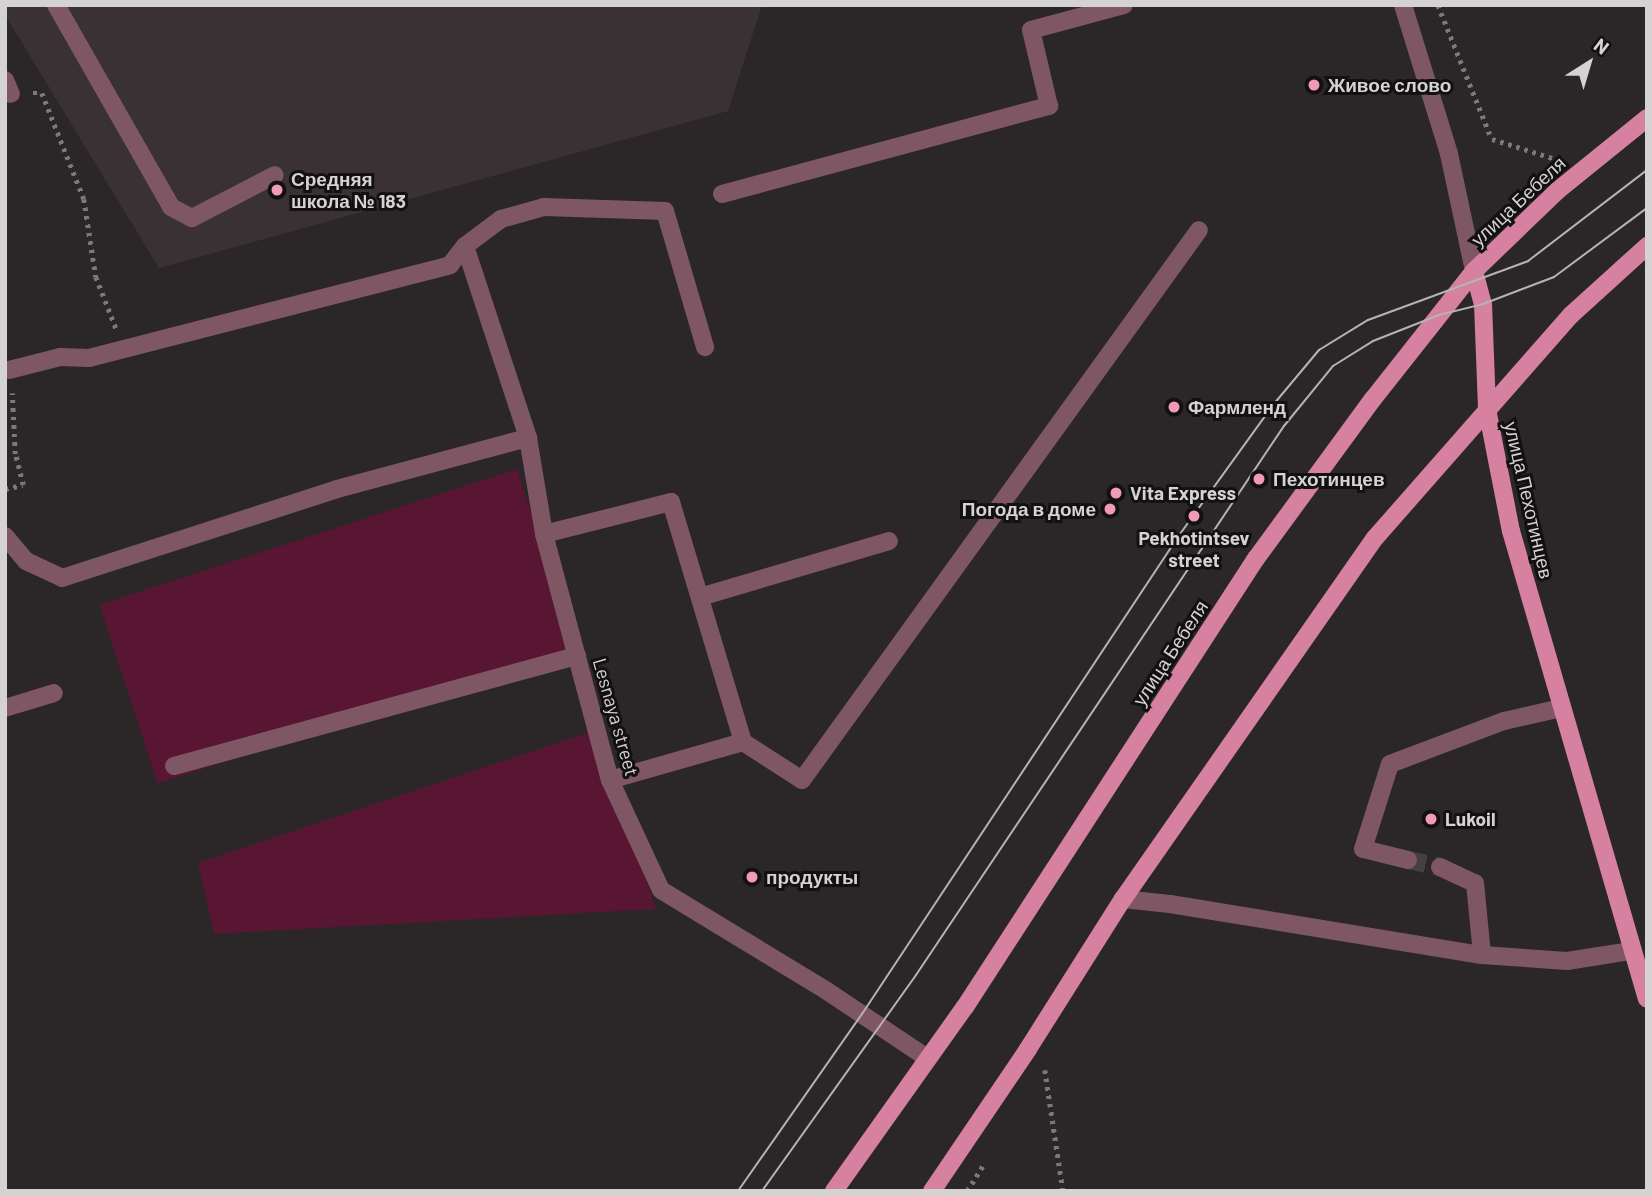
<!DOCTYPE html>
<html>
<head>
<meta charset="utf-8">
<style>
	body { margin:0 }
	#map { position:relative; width:1652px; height:1196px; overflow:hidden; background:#2b2728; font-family:Barlow,sans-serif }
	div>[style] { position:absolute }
	.built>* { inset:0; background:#3a3135 }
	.green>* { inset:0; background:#581633; transform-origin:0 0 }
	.minor-tunnel>* { height:18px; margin-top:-9px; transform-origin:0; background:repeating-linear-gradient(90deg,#444142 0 18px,transparent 0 27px) }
	.path>* { height:4.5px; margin-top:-2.25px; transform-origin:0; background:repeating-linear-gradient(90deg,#7c797a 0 3.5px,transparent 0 8.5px) }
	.minor>* { height:18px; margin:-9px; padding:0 9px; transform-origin:9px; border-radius:9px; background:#7f5664 }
	.major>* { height:18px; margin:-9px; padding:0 9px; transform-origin:9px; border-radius:9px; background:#d5819f }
	.tram>* { height:2px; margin:-1px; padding:0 1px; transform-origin:1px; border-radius:1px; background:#b6b3b4 }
	.dots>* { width:19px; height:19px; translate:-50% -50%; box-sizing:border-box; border:4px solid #121011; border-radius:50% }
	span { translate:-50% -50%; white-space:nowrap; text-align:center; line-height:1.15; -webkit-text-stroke:6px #121011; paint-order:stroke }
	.poi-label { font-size:19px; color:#d5d2d3; font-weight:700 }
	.left { translate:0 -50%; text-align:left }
	.right { translate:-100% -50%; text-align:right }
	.street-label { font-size:19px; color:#d5d2d3 }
	.frame { position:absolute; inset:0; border:7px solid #d5d2d3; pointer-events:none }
	.north { position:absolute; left:1554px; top:28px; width:70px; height:70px; -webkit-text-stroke:5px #121011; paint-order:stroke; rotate:37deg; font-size:19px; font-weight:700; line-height:28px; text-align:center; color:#d5d2d3 }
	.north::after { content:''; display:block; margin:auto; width:24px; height:32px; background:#d5d2d3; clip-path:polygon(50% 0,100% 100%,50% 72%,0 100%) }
</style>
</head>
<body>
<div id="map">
	<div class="built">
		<div style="clip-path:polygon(5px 5px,762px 5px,728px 111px,159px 268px,5px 15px)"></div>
	</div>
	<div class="green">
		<div style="left:517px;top:469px;width:188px;height:439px;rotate:72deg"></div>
		<div style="clip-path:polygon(596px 730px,656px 909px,214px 934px,198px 863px)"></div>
	</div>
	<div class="minor-tunnel">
		<div style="left:1408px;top:860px;width:33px;rotate:12deg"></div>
	</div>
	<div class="path">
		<div style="left:1438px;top:5px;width:144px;rotate:68.1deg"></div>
		<div style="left:1492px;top:139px;width:67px;rotate:17.4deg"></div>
		<div style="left:33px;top:93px;width:9px"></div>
		<div style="left:42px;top:93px;width:114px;rotate:68.4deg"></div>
		<div style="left:84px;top:199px;width:79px;rotate:81.3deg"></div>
		<div style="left:96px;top:277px;width:55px;rotate:68.6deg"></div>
		<div style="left:5px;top:489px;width:18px;rotate:-13deg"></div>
		<div style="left:23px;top:485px;width:32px;rotate:-104deg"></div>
		<div style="left:15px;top:454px;width:61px;rotate:-92.8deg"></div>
		<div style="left:1045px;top:1070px;width:122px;rotate:81.5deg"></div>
		<div style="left:967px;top:1191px;width:31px;rotate:-58deg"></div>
	</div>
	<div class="minor">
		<div style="left:56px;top:5px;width:232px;rotate:60.3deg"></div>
		<div style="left:171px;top:207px;width:24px;rotate:28deg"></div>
		<div style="left:192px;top:218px;width:93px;rotate:-27.4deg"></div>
		<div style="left:1403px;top:5px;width:156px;rotate:72.8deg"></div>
		<div style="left:1449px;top:154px;width:120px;rotate:77.9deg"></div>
		<div style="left:5px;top:80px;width:15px;rotate:67deg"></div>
		<div style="left:722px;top:194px;width:339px;rotate:-15.1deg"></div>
		<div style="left:1049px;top:106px;width:78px;rotate:-103.3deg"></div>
		<div style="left:1031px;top:30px;width:96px;rotate:-15deg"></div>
		<div style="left:465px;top:246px;width:202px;rotate:71.8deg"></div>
		<div style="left:528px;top:438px;width:97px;rotate:80.5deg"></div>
		<div style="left:544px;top:534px;width:255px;rotate:75deg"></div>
		<div style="left:610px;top:780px;width:121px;rotate:65.1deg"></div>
		<div style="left:661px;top:890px;width:194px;rotate:31.3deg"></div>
		<div style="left:827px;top:991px;width:120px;rotate:33.8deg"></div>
		<div style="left:9px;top:370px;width:53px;rotate:-14.3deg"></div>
		<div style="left:60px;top:357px;width:29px;rotate:2deg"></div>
		<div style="left:89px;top:358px;width:373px;rotate:-14.4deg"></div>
		<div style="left:450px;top:265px;width:24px;rotate:-52deg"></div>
		<div style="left:465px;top:246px;width:45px;rotate:-36.9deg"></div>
		<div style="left:501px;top:219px;width:45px;rotate:-15.6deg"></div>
		<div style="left:544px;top:207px;width:121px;rotate:1.9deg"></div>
		<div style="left:665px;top:211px;width:142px;rotate:73.6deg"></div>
		<div style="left:544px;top:534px;width:131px;rotate:-14.1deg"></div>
		<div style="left:671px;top:502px;width:251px;rotate:73.3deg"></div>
		<div style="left:743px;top:742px;width:138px;rotate:164.1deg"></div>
		<div style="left:5px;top:536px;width:33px;rotate:50deg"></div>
		<div style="left:26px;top:561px;width:40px;rotate:25deg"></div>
		<div style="left:62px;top:578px;width:289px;rotate:-17.9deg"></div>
		<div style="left:337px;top:489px;width:198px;rotate:-15deg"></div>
		<div style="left:700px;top:597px;width:197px;rotate:-16.5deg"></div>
		<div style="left:5px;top:708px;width:51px;rotate:-17deg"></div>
		<div style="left:743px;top:742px;width:70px;rotate:32.8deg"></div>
		<div style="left:802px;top:780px;width:678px;rotate:-54.18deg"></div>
		<div style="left:174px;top:766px;width:418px;rotate:-15.3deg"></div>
		<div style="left:1408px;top:860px;width:46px;rotate:-166.3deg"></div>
		<div style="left:1363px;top:849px;width:89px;rotate:-72.4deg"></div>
		<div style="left:1390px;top:764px;width:122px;rotate:-20.7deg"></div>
		<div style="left:1504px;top:721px;width:58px;rotate:-12.8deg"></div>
		<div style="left:1440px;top:867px;width:38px;rotate:25deg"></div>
		<div style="left:1475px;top:883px;width:72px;rotate:84.4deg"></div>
		<div style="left:1123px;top:899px;width:47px;rotate:6.1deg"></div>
		<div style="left:1170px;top:904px;width:316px;rotate:9.3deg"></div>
		<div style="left:1482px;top:955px;width:85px;rotate:4deg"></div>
		<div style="left:1567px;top:961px;width:65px;rotate:-8.9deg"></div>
	</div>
	<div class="major">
		<div style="left:1474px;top:271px;width:34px;rotate:75deg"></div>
		<div style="left:1483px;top:304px;width:105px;rotate:87.8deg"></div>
		<div style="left:1487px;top:409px;width:124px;rotate:78.9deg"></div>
		<div style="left:1511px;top:531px;width:487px;rotate:73.8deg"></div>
		<div style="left:834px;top:1191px;width:226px;rotate:-54.6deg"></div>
		<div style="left:965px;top:1007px;width:533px;rotate:-57.03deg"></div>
		<div style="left:1255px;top:560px;width:200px;rotate:-53.8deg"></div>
		<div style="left:1373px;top:399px;width:163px;rotate:-51.7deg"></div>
		<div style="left:1474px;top:271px;width:115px;rotate:-43.9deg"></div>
		<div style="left:1557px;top:191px;width:116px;rotate:-39deg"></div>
		<div style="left:932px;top:1191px;width:171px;rotate:-55.9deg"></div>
		<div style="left:1028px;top:1049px;width:178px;rotate:-57.7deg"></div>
		<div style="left:1123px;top:899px;width:440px;rotate:-55.1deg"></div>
		<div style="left:1375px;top:538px;width:297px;rotate:-48.7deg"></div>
		<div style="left:1571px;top:315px;width:103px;rotate:-42.2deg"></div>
	</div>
	<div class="tram">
		<div style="left:738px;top:1191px;width:216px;rotate:-55deg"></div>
		<div style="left:862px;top:1014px;width:576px;rotate:-56.48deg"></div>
		<div style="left:1180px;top:534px;width:159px;rotate:-54.2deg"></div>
		<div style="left:1273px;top:405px;width:72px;rotate:-50.1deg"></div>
		<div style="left:1319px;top:350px;width:57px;rotate:-31.5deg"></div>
		<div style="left:1368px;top:320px;width:171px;rotate:-20.2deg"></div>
		<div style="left:1528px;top:261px;width:150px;rotate:-37.4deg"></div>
		<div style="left:762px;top:1191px;width:265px;rotate:-54.5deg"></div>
		<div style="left:916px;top:975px;width:661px;rotate:-56.17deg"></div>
		<div style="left:1284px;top:426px;width:77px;rotate:-50.8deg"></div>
		<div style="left:1333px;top:366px;width:47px;rotate:-32deg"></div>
		<div style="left:1373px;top:341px;width:71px;rotate:-21.5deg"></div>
		<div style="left:1439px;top:315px;width:45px;rotate:-14deg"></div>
		<div style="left:1483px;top:304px;width:76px;rotate:-20.8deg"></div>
		<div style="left:1554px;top:277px;width:116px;rotate:-36.6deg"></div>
	</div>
	<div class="dots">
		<div style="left:1314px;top:85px;background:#ef9ab8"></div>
		<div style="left:277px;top:190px;background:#ef9ab8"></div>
		<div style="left:1174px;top:407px;background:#ef9ab8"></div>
		<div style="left:1259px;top:479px;background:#ef9ab8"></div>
		<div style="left:1116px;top:493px;background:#ef9ab8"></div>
		<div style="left:1110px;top:509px;background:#ef9ab8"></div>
		<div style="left:1194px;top:516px;background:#ef9ab8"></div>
		<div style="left:1431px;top:819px;background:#ef9ab8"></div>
		<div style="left:752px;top:877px;background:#ef9ab8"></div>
	</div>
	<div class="poi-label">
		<span class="left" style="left:1328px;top:85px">Живое слово</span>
		<span class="left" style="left:291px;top:190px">Средняя<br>школа № 183</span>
		<span class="left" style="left:1188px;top:407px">Фармленд</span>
		<span class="left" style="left:1273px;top:479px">Пехотинцев</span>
		<span class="left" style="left:1130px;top:493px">Vita Express</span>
		<span class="right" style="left:1096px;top:509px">Погода в доме</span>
		<span style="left:1194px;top:549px">Pekhotintsev<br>street</span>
		<span class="left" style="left:1445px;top:819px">Lukoil</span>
		<span class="left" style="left:766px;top:877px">продукты</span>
	</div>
	<div class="street-label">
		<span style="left:1518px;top:201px;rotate:-43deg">улица Бебеля</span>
		<span style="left:1529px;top:500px;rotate:77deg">улица Пехотинцев</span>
		<span style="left:1170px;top:653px;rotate:-57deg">улица Бебеля</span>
		<span style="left:616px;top:717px;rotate:74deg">Lesnaya street</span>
	</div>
	<div class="frame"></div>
	<div class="north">N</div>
</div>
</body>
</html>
